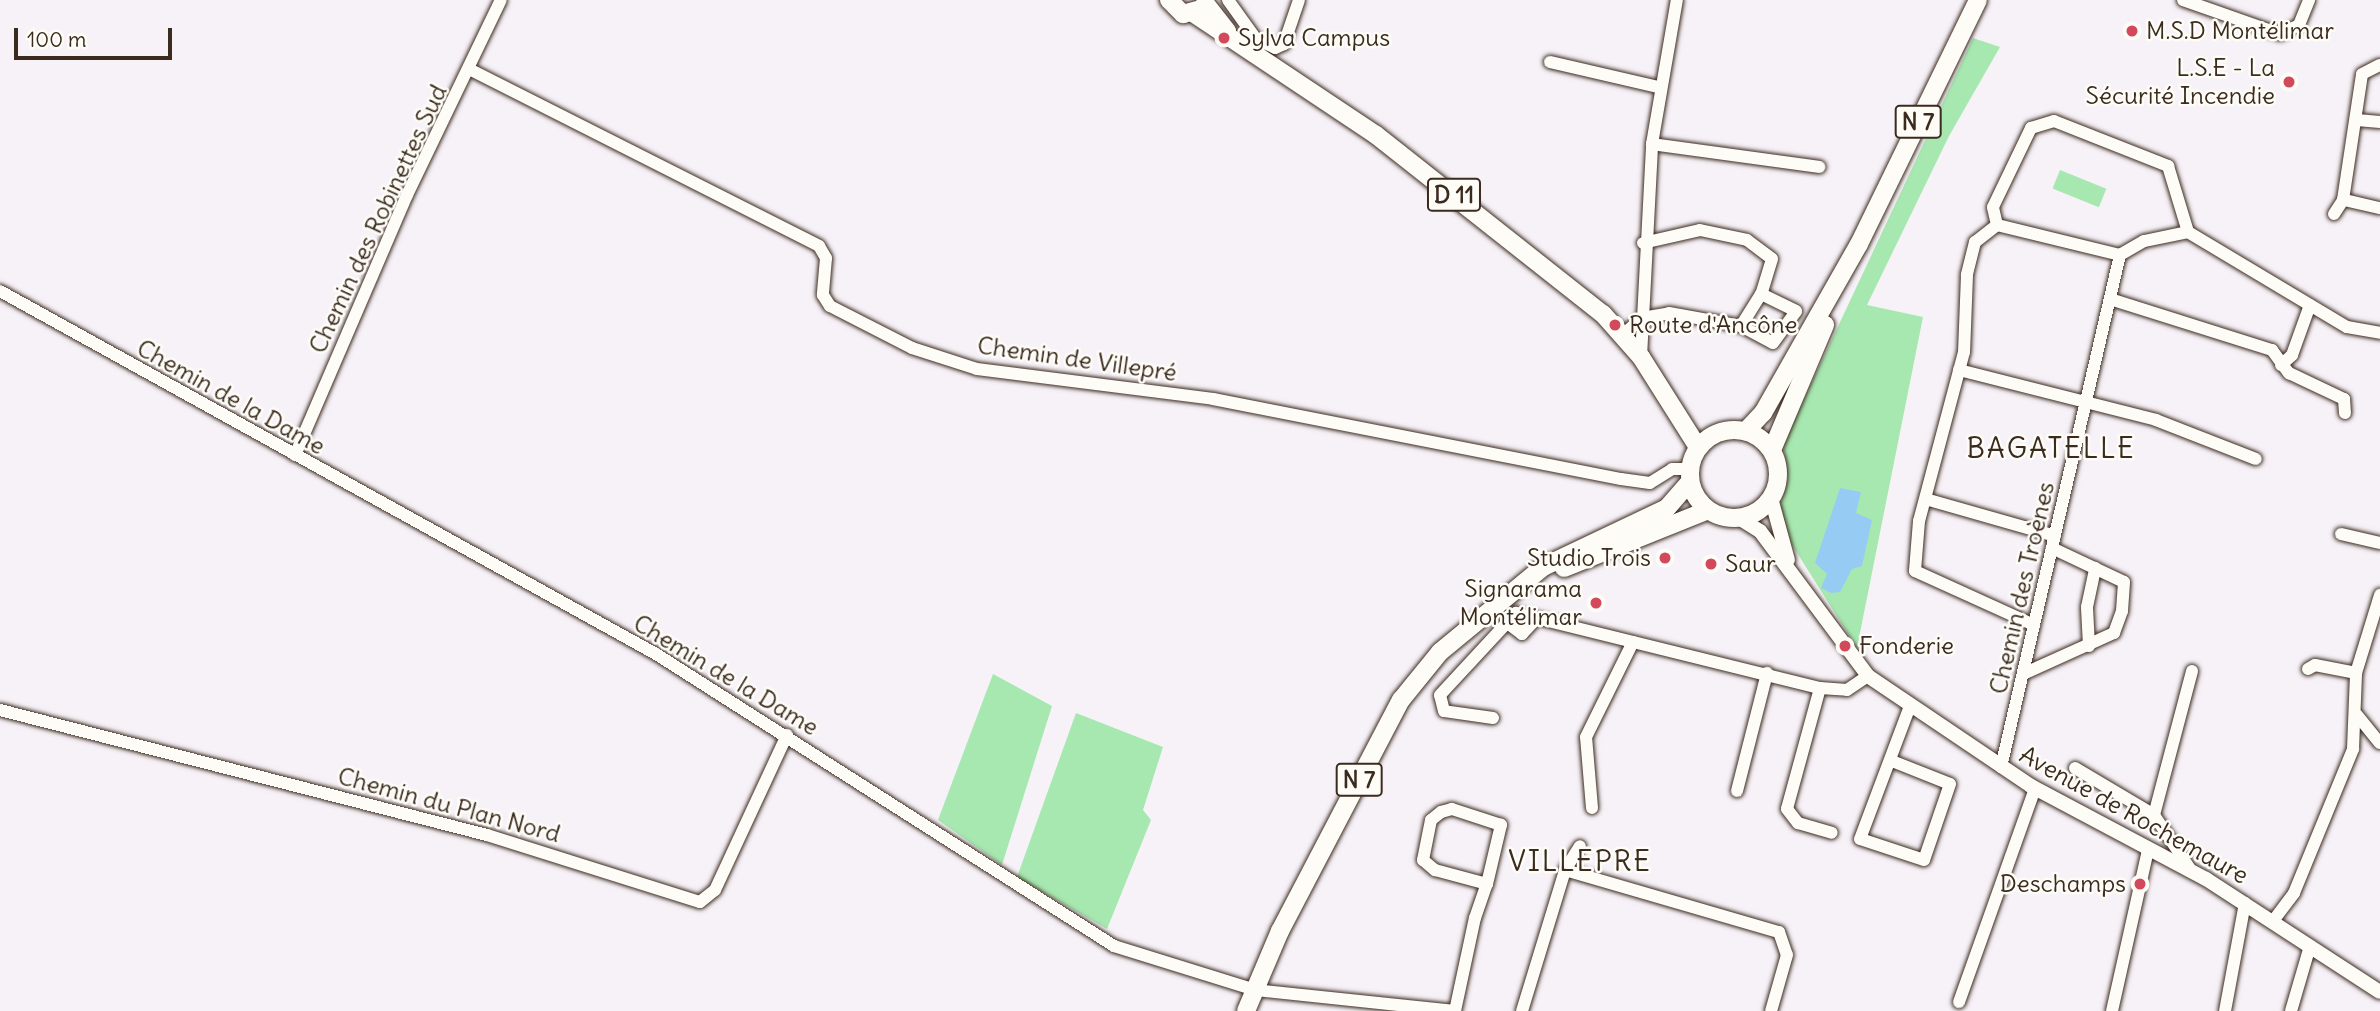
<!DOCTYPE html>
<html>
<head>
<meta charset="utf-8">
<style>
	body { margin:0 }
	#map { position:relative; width:2380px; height:1011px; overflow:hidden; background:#f7f2f8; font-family:Delius,sans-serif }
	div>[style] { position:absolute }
	.green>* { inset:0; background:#a7e8b1; transform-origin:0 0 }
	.water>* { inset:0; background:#96cbf4 }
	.roads { filter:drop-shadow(0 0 2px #3b2a1e) drop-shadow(0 0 2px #3b2a1e) }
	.minor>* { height:12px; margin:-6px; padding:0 6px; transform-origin:6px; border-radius:6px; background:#fdfcf7 }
	.tertiary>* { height:14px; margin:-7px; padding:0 7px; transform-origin:7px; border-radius:7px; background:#fdfcf7 }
	.primary>* { height:18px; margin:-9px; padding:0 9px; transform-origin:9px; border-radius:9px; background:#fdfcf7 }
	.primary>.ring { margin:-9px; padding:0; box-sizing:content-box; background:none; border:18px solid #fdfcf7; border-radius:50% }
	.dots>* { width:19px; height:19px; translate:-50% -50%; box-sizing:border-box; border:4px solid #fdfcf7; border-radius:50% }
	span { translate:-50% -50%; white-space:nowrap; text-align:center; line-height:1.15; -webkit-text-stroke:5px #fdfcf7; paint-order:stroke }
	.shield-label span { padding:2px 5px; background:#fdfcf7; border:2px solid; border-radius:5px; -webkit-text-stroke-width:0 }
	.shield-label { font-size:23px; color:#3b2a1e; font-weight:700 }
	.poi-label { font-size:24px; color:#3b2a1e }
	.left { translate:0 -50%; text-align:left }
	.right { translate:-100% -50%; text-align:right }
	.street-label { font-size:24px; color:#3b2a1e }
	.quarter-label { font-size:28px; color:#3b2a1e; letter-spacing:2px }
	.scale { position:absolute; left:14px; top:28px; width:158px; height:32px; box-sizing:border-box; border:4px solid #3b2a1e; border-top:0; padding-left:9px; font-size:21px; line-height:24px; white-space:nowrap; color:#3b2a1e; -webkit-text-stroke:5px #fdfcf7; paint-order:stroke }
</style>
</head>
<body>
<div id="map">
	<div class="green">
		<div style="clip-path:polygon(1973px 38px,2000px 47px,1949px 136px,1867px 305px,1923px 317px,1857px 648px,1787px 537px,1780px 507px,1788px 478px,1783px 444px)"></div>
		<div style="left:2060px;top:170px;width:50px;height:20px;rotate:22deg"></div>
		<div style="clip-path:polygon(993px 674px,1052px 706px,1002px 865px,938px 820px)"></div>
		<div style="clip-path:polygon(1076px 713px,1163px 747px,1143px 810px,1151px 820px,1107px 929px,1017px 877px)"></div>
	</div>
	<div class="water">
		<div style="clip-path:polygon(1840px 488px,1861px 492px,1856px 513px,1872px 520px,1862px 566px,1852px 569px,1840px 592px,1831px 593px,1821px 588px,1827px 574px,1815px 563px)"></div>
	</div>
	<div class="roads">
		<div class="minor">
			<div style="left:1228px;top:0;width:48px;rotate:54.3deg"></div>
			<div style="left:1256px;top:39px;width:21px;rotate:25deg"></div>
			<div style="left:1275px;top:48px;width:10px;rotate:-24deg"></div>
			<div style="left:1284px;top:44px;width:46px;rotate:-71.2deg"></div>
			<div style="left:2183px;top:0;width:103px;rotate:19.3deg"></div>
			<div style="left:2280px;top:34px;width:21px;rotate:-25deg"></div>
			<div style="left:2299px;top:25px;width:27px;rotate:-68deg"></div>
			<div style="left:1550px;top:62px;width:111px;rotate:13deg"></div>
			<div style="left:471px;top:70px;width:390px;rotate:26.8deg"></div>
			<div style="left:819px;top:246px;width:14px;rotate:60deg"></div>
			<div style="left:826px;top:258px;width:37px;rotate:95deg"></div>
			<div style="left:823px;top:295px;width:13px;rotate:58deg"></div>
			<div style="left:830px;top:306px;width:92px;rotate:27.1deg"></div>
			<div style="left:912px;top:348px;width:68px;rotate:17.9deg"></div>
			<div style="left:977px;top:369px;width:238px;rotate:7.2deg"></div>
			<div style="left:1213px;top:399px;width:416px;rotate:11.1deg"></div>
			<div style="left:1621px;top:479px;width:29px;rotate:8deg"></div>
			<div style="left:1650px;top:483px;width:26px;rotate:-32deg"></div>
			<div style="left:1672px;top:469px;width:18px"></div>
			<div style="left:2357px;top:120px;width:23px;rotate:5deg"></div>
			<div style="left:1652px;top:144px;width:169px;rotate:7.8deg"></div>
			<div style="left:2379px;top:208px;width:37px;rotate:-167deg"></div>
			<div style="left:2343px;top:200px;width:127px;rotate:-81.4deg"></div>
			<div style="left:2362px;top:74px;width:20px;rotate:-27deg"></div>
			<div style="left:2334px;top:214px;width:17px;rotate:-57deg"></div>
			<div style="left:1997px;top:225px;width:28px;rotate:142deg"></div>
			<div style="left:1975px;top:242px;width:34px;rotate:104deg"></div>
			<div style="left:1967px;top:275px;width:77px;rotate:92.2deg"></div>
			<div style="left:1964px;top:352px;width:175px;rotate:104.9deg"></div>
			<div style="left:1919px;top:521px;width:50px;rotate:94.6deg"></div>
			<div style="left:1915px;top:571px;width:131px;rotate:24.4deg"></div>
			<div style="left:2188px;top:232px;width:45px;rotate:168.4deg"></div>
			<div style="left:2144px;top:241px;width:28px;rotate:150deg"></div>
			<div style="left:2120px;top:255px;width:127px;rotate:-166.3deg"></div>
			<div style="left:1997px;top:225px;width:18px;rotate:-103deg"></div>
			<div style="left:1993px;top:207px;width:88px;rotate:-64.3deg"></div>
			<div style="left:2031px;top:128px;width:24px;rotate:-17deg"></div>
			<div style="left:2054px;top:121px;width:123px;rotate:21.5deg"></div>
			<div style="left:2168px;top:166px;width:69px;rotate:73.1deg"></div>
			<div style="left:2188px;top:232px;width:185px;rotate:30.9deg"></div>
			<div style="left:2347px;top:327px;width:34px;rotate:10deg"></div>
			<div style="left:1643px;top:243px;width:58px;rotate:-12.8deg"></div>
			<div style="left:1700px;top:230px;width:48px;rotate:12deg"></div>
			<div style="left:1747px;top:240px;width:31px;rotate:37deg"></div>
			<div style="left:1772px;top:259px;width:37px;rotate:107deg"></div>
			<div style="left:0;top:291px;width:750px;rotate:28.96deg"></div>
			<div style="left:656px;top:654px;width:543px;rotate:32.52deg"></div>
			<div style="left:1114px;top:946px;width:148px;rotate:17.3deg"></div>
			<div style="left:1255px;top:990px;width:200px;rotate:6deg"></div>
			<div style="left:2110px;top:299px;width:170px;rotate:17.5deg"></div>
			<div style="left:2272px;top:350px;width:29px;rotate:54deg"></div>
			<div style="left:2289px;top:373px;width:61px;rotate:25.3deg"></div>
			<div style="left:2344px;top:399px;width:14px;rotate:86deg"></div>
			<div style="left:1624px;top:334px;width:24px;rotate:-42deg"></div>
			<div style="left:1642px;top:318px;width:27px;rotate:-10deg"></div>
			<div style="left:1669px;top:313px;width:73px;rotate:10.2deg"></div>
			<div style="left:1741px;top:326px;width:36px;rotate:28deg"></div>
			<div style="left:1773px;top:343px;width:39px;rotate:-54deg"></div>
			<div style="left:1796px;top:311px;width:39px;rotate:-154deg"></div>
			<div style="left:1761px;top:294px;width:38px;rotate:122deg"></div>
			<div style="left:1641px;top:357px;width:213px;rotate:-87deg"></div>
			<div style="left:1652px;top:144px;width:146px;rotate:-80.2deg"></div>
			<div style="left:2281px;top:365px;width:15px;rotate:-42deg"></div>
			<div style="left:2292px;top:355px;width:53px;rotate:-70.2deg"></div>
			<div style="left:1959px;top:370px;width:203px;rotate:14.2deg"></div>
			<div style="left:2156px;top:420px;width:107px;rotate:21.3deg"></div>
			<div style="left:295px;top:455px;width:283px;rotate:-66.7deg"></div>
			<div style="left:407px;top:195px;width:216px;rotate:-64.3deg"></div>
			<div style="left:1929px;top:500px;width:131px;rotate:15.9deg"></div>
			<div style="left:2341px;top:534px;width:40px;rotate:13deg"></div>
			<div style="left:1506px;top:622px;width:20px;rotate:37deg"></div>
			<div style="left:1522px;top:634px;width:22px;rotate:-47deg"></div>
			<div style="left:2089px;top:646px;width:39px;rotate:-93deg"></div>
			<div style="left:2087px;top:607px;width:40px;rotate:-78deg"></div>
			<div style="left:2308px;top:669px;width:8px;rotate:-30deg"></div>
			<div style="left:2315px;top:665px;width:42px;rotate:11deg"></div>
			<div style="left:2023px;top:674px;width:100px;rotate:-24.3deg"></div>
			<div style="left:2114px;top:633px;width:23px;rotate:-70deg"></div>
			<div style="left:2122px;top:611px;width:29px;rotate:-86deg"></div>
			<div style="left:2124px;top:582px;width:80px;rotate:-154.7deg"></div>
			<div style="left:1820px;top:688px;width:125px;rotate:105.3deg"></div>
			<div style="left:1787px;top:809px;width:18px;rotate:52deg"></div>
			<div style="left:1798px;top:823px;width:35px;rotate:16deg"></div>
			<div style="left:0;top:710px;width:503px;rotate:14.4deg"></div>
			<div style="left:487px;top:835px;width:223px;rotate:17.5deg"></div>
			<div style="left:700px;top:902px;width:19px;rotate:-39deg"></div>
			<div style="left:715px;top:890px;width:171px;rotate:-65.1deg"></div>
			<div style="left:2357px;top:715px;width:36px;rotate:51deg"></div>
			<div style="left:1493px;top:718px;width:49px;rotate:-171.9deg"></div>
			<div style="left:1444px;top:711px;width:16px;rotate:-104deg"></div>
			<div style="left:1440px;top:695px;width:112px;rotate:-47.2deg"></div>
			<div style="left:1516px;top:613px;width:313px;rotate:13.9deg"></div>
			<div style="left:1820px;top:688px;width:27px;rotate:4deg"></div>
			<div style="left:1847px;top:690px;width:25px;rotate:-34deg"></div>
			<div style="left:1892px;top:761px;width:62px;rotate:21.6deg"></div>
			<div style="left:1950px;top:784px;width:80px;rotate:108.9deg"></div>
			<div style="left:1924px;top:860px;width:67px;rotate:-161.8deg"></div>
			<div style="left:1860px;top:839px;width:142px;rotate:-69.4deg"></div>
			<div style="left:2001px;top:767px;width:526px;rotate:-76.92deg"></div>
			<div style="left:2075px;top:768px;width:92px;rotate:30.7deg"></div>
			<div style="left:2154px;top:815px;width:69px;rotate:56.3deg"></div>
			<div style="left:1737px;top:791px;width:122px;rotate:-75.7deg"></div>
			<div style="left:1592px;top:808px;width:71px;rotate:-94.8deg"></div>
			<div style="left:1586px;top:737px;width:106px;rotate:-63.7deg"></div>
			<div style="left:2154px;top:815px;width:149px;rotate:-75.2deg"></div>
			<div style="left:1565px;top:870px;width:28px;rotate:-58deg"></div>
			<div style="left:2273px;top:921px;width:35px;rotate:-53deg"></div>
			<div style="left:2294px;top:893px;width:156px;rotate:-67.7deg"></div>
			<div style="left:2353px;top:749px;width:76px;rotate:-87.7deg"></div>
			<div style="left:2356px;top:673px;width:82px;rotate:-72.9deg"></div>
			<div style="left:1959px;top:1002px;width:227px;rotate:-70.4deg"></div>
			<div style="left:1455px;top:1011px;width:95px;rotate:-77.9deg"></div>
			<div style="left:1475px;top:918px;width:36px;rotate:-71deg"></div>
			<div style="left:1487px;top:884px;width:61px;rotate:-76.7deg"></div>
			<div style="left:1501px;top:825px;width:52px;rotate:-161.9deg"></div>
			<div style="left:1452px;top:809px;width:11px;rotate:165deg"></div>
			<div style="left:1441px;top:812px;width:13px;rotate:141deg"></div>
			<div style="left:1431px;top:820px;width:41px;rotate:101.3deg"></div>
			<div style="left:1423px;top:860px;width:16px;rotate:40deg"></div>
			<div style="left:1435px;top:870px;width:54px;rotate:15.1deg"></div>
			<div style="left:1522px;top:1011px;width:147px;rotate:-73deg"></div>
			<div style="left:1565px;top:870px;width:223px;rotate:16.2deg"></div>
			<div style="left:1779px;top:932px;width:24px;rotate:71deg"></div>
			<div style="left:1787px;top:955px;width:58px;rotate:105.9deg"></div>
			<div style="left:2112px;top:1011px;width:165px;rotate:-77.4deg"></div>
			<div style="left:2225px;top:1011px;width:110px;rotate:-79.5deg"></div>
			<div style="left:2291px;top:1011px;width:68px;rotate:-73.7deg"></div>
		</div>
		<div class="tertiary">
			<div style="left:1771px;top:498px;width:64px;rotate:74.7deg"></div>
			<div style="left:1739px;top:518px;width:25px;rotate:32deg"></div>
			<div style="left:1760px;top:531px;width:181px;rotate:53.3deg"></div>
			<div style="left:1868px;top:676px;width:197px;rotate:34deg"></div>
			<div style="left:2031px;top:786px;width:198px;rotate:28deg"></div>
			<div style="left:2206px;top:879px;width:207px;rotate:33deg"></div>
		</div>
		<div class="primary">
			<div style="left:1169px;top:0;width:20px;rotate:45deg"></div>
			<div style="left:1183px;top:14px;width:18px;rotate:-16deg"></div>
			<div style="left:1205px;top:3px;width:36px;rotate:52deg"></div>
			<div style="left:1193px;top:13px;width:220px;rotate:33.7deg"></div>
			<div style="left:1376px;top:135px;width:289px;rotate:38.3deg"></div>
			<div style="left:1603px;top:314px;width:57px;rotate:48.5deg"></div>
			<div style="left:1641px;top:357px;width:107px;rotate:57.7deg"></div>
			<div class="ring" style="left:1690px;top:430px;width:70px;height:70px"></div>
			<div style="left:1746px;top:431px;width:25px;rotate:-47deg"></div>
			<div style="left:1763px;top:413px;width:194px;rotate:-60.4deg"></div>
			<div style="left:1859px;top:244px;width:271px;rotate:-64deg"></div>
			<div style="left:1772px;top:450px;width:136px;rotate:-67deg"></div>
			<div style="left:1564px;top:568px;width:155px;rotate:-21.9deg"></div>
			<div style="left:1246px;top:1011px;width:87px;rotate:-67deg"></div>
			<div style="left:1280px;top:931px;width:261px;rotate:-62.4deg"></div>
			<div style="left:1401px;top:700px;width:62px;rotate:-50.9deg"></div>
			<div style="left:1440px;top:652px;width:134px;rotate:-39.5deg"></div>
			<div style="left:1543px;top:567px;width:137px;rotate:-25.4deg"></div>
			<div style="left:1667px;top:508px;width:35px;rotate:-49deg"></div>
		</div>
	</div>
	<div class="dots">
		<div style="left:2132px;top:31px;background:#d1495b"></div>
		<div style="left:1224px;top:38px;background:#d1495b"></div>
		<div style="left:2289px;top:82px;background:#d1495b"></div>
		<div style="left:1615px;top:325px;background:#d1495b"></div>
		<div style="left:1665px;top:558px;background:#d1495b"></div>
		<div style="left:1711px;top:564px;background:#d1495b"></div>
		<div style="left:1596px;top:603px;background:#d1495b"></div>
		<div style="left:1845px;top:646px;background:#d1495b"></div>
		<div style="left:2140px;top:884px;background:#d1495b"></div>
	</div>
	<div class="shield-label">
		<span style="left:1918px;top:122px">N 7</span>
		<span style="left:1454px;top:195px">D 11</span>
		<span style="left:1359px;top:780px">N 7</span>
	</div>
	<div class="poi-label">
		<span class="left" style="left:2146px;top:31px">M.S.D Montélimar</span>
		<span class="left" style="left:1238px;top:38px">Sylva Campus</span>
		<span class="right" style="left:2275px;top:82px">L.S.E - La<br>Sécurité Incendie</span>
		<span class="left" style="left:1629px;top:325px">Route d'Ancône</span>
		<span class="right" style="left:1651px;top:558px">Studio Trois</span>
		<span class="left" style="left:1725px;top:564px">Saur</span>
		<span class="right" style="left:1582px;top:603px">Signarama<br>Montélimar</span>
		<span class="left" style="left:1859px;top:646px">Fonderie</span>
		<span class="right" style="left:2126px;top:884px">Deschamps</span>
	</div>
	<div class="street-label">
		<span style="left:378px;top:219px;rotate:-65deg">Chemin des Robinettes Sud</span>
		<span style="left:1077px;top:359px;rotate:8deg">Chemin de Villepré</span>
		<span style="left:231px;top:397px;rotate:29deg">Chemin de la Dame</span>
		<span style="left:2022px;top:588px;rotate:-77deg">Chemin des Troènes</span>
		<span style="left:726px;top:675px;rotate:31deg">Chemin de la Dame</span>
		<span style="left:449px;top:805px;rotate:15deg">Chemin du Plan Nord</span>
		<span style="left:2134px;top:815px;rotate:29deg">Avenue de Rochemaure</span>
	</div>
	<div class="quarter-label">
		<span style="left:2051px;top:448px">BAGATELLE</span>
		<span style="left:1580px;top:861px">VILLEPRE</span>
	</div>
	<div class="scale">100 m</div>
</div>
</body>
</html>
